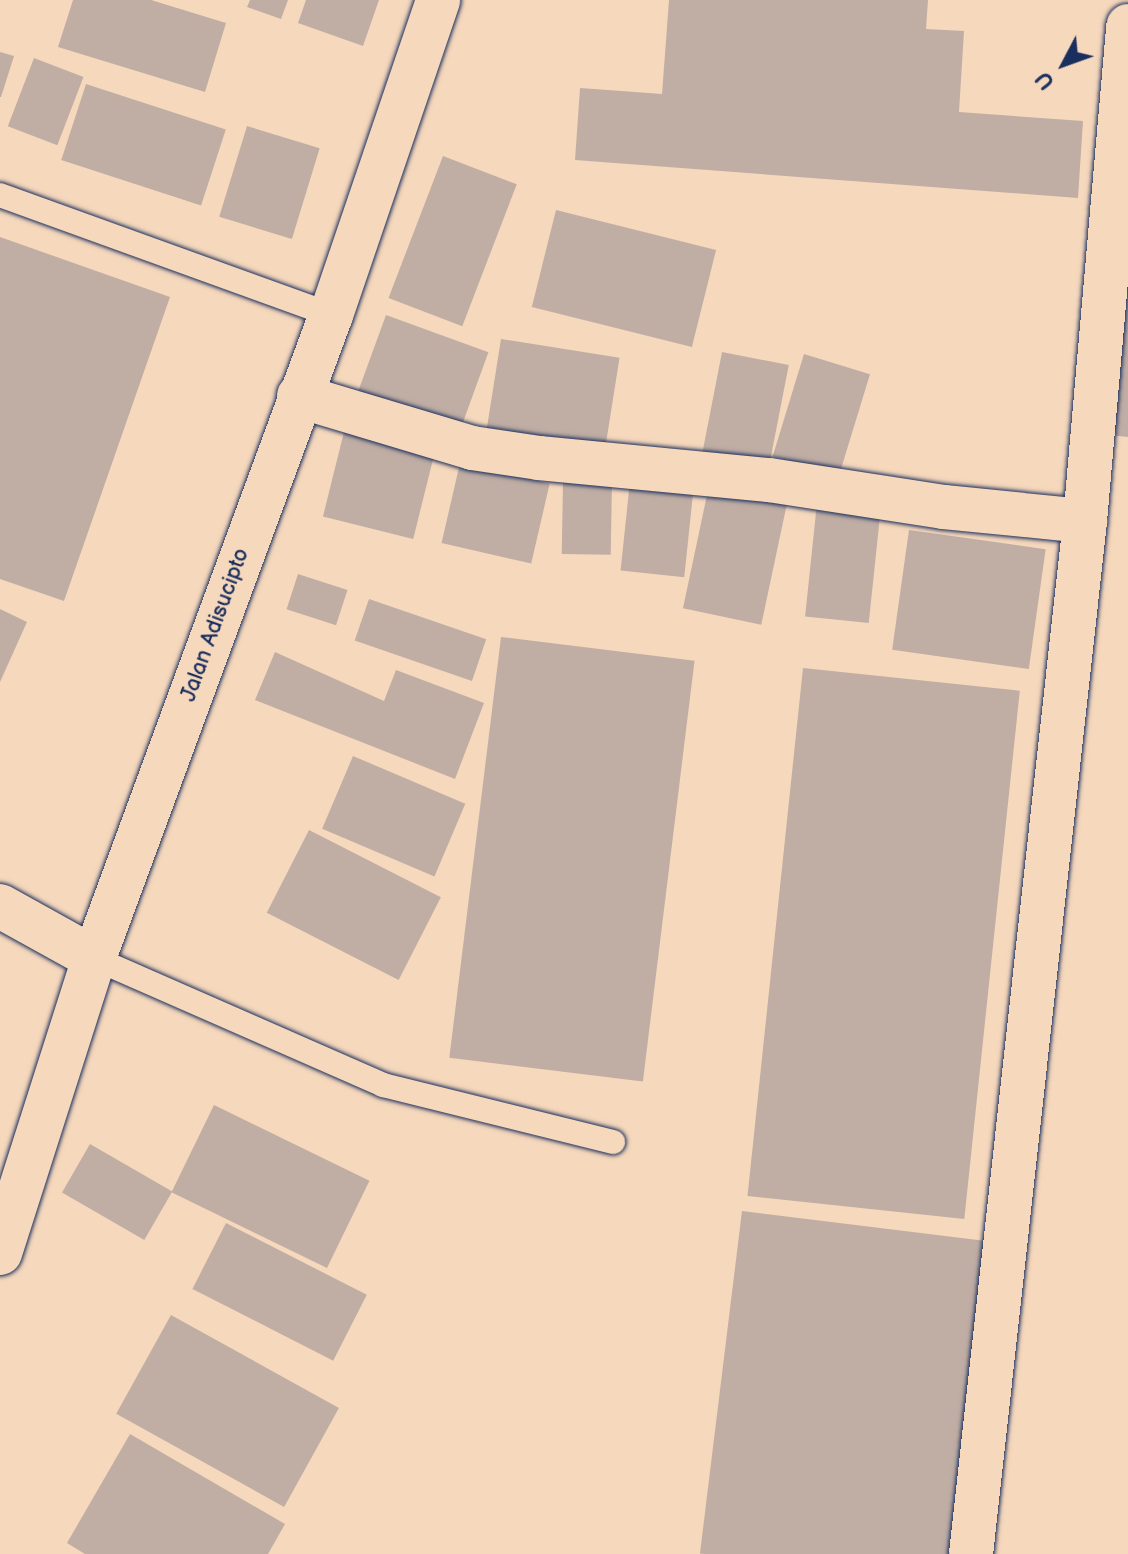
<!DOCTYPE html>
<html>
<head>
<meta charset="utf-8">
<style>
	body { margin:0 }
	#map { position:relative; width:1128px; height:1554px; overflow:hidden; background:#f6d8bc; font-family:"Balsamiq Sans",sans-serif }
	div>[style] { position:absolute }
	.building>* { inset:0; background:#c0aea4; transform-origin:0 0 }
	.roads { filter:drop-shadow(0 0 2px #1b2f5e) drop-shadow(0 0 2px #1b2f5e) }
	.service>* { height:24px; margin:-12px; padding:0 12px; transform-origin:12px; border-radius:12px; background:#f6d8bc }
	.minor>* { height:44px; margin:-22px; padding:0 22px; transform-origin:22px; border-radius:22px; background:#f6d8bc }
	.secondary>* { height:44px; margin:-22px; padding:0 22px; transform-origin:22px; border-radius:22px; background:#f6d8bc }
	span { translate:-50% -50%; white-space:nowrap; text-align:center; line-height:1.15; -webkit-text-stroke:6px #f6d8bc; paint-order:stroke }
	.street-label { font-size:22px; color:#1b2f5e }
	.north { position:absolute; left:1024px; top:24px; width:80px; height:80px; -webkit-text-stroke:6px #f6d8bc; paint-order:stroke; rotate:229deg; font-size:22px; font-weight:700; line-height:32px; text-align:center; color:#1b2f5e }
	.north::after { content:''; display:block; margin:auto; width:28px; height:36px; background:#1b2f5e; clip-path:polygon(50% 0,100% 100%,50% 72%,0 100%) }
</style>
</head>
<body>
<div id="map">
	<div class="building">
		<div style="clip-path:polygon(73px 0,151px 0,226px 23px,205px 92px,58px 47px)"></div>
		<div style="clip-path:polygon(250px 0,288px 0,281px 19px,247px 7px)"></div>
		<div style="clip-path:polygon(306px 0,379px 0,363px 46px,298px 23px)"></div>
		<div style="clip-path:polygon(669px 0,928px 0,926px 29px,964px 31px,959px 112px,1083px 121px,1078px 198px,575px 160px,580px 88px,662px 94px)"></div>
		<div style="clip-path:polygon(0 52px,14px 56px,1px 97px,0 97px)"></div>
		<div style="left:34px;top:58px;width:53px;height:73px;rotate:21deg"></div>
		<div style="left:86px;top:84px;width:147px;height:80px;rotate:18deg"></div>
		<div style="left:247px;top:126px;width:76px;height:95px;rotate:17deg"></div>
		<div style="left:443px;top:156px;width:79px;height:152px;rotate:21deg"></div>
		<div style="left:556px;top:210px;width:165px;height:100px;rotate:14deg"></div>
		<div style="clip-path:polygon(0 237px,170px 297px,64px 601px,0 579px)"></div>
		<div style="clip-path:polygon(1128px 265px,1128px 437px,1110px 435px)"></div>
		<div style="left:386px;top:315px;width:109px;height:85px;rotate:20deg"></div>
		<div style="left:501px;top:339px;width:120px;height:97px;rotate:9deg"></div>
		<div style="left:722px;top:352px;width:68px;height:106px;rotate:11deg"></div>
		<div style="left:804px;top:354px;width:69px;height:107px;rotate:17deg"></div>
		<div style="left:344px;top:432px;width:93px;height:87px;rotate:14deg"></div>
		<div style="left:460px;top:463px;width:92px;height:82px;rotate:13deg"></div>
		<div style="left:563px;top:481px;width:49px;height:73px;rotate:1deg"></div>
		<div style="left:630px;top:481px;width:64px;height:90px;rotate:6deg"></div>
		<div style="left:710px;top:481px;width:80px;height:130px;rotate:12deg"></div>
		<div style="left:817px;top:503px;width:64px;height:114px;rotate:6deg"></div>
		<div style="left:909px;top:530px;width:138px;height:121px;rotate:8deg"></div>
		<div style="left:298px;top:574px;width:52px;height:37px;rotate:18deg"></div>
		<div style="left:369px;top:599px;width:124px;height:44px;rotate:19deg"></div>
		<div style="clip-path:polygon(0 609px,27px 622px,0 682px)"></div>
		<div style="left:501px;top:637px;width:195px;height:424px;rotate:7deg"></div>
		<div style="clip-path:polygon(275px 652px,384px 701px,396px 670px,484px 703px,455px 779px,255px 700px)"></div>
		<div style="left:803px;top:668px;width:218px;height:531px;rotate:6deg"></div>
		<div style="left:353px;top:756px;width:122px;height:79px;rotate:23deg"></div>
		<div style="left:309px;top:830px;width:148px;height:93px;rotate:27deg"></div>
		<div style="left:214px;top:1105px;width:173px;height:97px;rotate:26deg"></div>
		<div style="left:90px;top:1144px;width:95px;height:56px;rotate:30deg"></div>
		<div style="left:742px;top:1211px;width:258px;height:345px;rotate:7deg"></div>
		<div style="left:226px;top:1223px;width:158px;height:74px;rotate:27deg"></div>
		<div style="left:171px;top:1315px;width:192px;height:113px;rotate:29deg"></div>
		<div style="clip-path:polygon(130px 1434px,285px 1524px,268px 1554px,85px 1554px,67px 1543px)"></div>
	</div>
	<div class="roads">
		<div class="service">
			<div style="left:0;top:195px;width:352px;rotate:19.9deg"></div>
			<div style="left:94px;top:958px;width:316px;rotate:23.7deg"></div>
			<div style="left:383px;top:1085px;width:237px;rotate:13.9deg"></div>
		</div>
		<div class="minor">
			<div style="left:299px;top:396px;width:181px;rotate:16.7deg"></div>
			<div style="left:472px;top:448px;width:68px;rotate:8.5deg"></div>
			<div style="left:539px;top:458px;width:231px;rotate:5.5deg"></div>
			<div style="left:769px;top:480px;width:177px;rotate:8.8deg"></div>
			<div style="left:944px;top:507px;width:142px;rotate:5.7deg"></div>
			<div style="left:0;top:906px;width:107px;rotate:29deg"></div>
			<div style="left:971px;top:1554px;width:1039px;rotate:-83.7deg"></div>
			<div style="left:1085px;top:521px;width:497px;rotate:-85deg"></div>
		</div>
		<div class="secondary">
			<div style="left:0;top:1253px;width:310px;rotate:-72.3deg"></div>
			<div style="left:94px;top:958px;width:685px;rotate:-69.77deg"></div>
			<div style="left:331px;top:315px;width:333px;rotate:-71.2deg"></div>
		</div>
	</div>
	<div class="street-label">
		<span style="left:215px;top:625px;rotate:-70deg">Jalan Adisucipto</span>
	</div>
	<div class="north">U</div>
</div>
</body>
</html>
